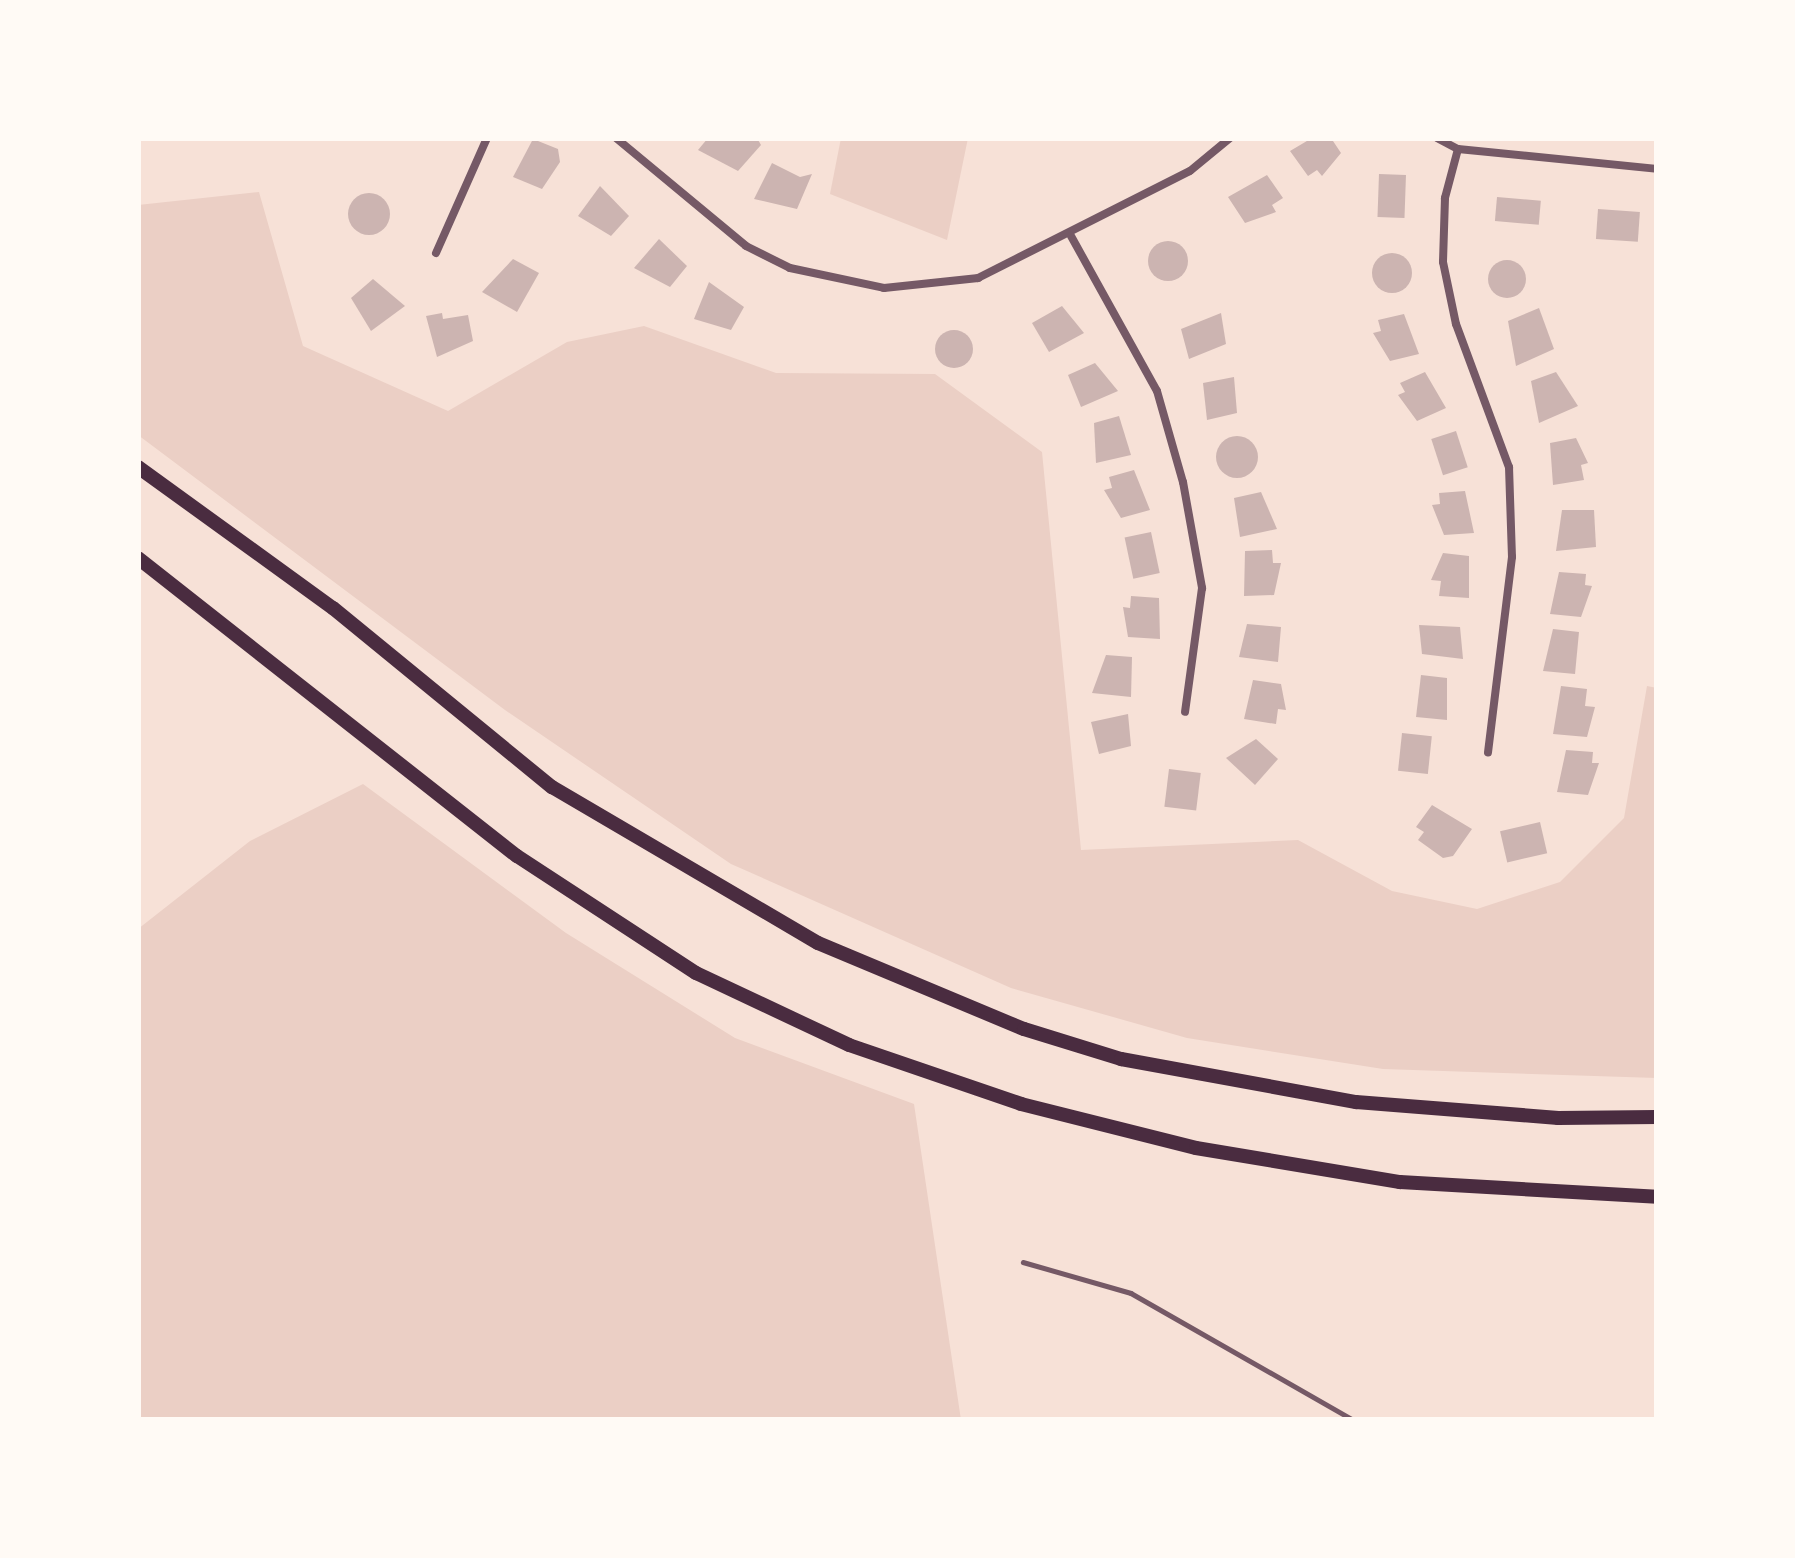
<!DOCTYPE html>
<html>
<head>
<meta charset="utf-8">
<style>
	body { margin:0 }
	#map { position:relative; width:1795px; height:1558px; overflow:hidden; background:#f7e1d7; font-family:Jost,sans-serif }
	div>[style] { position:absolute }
	.green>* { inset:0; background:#ebcfc5 }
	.building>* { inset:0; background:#ccb4b1; transform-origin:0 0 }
	.round { border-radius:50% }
	.service>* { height:4.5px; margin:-2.25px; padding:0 2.25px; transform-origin:2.25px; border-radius:2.25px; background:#755966 }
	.minor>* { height:8px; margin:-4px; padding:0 4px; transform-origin:4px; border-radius:4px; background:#755966 }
	.trunk>* { height:14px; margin:-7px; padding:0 7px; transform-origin:7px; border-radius:7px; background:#4a2c40 }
	span { translate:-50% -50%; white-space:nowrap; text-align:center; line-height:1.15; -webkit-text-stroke:10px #fffaf5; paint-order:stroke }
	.frame { position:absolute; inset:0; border:141px solid #fffaf5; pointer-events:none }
</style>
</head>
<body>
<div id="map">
	<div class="green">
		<div style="clip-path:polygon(841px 138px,968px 138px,947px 240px,830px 194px)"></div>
		<div style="clip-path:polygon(259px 192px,303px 346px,448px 411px,567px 342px,644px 326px,776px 373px,935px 374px,1042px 452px,1081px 850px,1298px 840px,1392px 891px,1477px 909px,1560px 882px,1624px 818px,1647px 686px,1657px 688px,1657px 1078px,1383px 1069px,1187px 1038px,1011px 988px,731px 864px,505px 710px,138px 435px,138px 205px)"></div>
		<div style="clip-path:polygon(363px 784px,566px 933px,735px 1038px,914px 1104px,961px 1420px,138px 1420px,138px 929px,250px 841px)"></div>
	</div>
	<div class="building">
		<div style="clip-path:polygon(708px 138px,757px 138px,761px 145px,738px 171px,698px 150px)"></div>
		<div style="clip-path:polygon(1312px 138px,1331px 138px,1341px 153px,1322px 176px,1317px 170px,1308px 176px,1290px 151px)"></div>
		<div style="clip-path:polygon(533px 139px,558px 149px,560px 162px,542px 189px,513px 177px)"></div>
		<div style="clip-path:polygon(772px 163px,800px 177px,812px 174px,797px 209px,754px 199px)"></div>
		<div style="left:1379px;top:174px;width:27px;height:43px;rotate:2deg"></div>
		<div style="clip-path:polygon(1267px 175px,1283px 198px,1272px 205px,1276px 212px,1245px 223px,1228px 197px)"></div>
		<div style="clip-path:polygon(600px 186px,629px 216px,611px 236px,578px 216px)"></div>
		<div class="round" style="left:348px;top:193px;width:42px;height:42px"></div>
		<div style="left:1497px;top:197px;width:44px;height:24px;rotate:5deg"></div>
		<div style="left:1598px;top:209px;width:42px;height:30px;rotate:4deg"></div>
		<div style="clip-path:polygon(659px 239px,687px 266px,670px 287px,634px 268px)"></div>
		<div class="round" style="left:1148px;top:241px;width:40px;height:40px"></div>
		<div class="round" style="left:1372px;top:253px;width:40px;height:40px"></div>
		<div style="clip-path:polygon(513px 259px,539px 273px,517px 312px,482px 292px)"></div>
		<div class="round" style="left:1488px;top:260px;width:38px;height:38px"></div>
		<div style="clip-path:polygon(373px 279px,405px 306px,371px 331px,351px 298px)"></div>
		<div style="clip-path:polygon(709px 282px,744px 307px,731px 330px,694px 319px)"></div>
		<div style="clip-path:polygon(1062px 306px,1084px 333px,1049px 352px,1032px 323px)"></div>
		<div style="clip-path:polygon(1539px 308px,1554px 349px,1516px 366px,1508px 321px)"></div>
		<div style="clip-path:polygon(442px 313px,443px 319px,468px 315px,473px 341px,437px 357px,426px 316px)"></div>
		<div style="clip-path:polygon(1221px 313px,1226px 344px,1189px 359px,1181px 329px)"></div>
		<div style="clip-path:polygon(1404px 314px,1419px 354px,1390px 361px,1373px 333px,1381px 331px,1378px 320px)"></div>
		<div class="round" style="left:935px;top:330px;width:38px;height:38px"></div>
		<div style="clip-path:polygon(1095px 363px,1118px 391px,1081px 407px,1068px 375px)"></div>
		<div style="clip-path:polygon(1425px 372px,1446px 408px,1417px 421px,1398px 395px,1405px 392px,1400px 383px)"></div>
		<div style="clip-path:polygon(1556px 372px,1578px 406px,1539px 423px,1531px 381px)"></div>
		<div style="clip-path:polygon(1234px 377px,1237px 413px,1207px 420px,1203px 383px)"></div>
		<div style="clip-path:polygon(1119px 416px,1131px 455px,1096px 463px,1094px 423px)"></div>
		<div style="left:1456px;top:431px;width:38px;height:26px;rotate:72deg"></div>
		<div class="round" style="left:1216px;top:436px;width:42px;height:42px"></div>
		<div style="clip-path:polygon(1576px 438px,1588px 463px,1581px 465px,1584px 480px,1553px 485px,1550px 443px)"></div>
		<div style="clip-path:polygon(1134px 470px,1150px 510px,1121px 518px,1104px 490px,1112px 488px,1109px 477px)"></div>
		<div style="clip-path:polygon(1465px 491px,1474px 533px,1444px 535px,1432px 505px,1440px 504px,1439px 493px)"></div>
		<div style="clip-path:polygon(1261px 492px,1277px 529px,1240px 537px,1234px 498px)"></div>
		<div style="clip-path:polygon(1562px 510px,1594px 510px,1596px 547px,1556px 551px)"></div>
		<div style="left:1151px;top:532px;width:42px;height:27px;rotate:78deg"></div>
		<div style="clip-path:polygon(1272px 550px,1273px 563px,1281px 563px,1274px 595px,1244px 596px,1245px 551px)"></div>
		<div style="clip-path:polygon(1443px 553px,1469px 556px,1469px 598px,1439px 596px,1441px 581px,1431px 580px)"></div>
		<div style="clip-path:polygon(1559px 572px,1586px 574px,1585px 585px,1592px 586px,1581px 617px,1550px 614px)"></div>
		<div style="clip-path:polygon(1131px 596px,1159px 598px,1160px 639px,1128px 637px,1123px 607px,1130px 608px)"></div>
		<div style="clip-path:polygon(1247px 624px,1281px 627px,1278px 662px,1239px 657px)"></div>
		<div style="clip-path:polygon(1419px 625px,1460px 627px,1463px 659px,1422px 654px)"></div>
		<div style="clip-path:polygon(1553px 629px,1579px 632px,1575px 674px,1543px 671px)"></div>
		<div style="clip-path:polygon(1106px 655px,1132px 657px,1131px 697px,1092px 693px)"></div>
		<div style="clip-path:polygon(1421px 675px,1447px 678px,1447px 720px,1416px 717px)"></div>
		<div style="clip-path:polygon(1253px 680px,1281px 684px,1286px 710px,1278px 709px,1276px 724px,1244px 719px)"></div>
		<div style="clip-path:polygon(1561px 686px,1587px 689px,1585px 706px,1595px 707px,1587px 737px,1553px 734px)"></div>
		<div style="clip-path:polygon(1128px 714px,1131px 746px,1099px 754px,1091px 722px)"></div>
		<div style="left:1402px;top:733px;width:30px;height:38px;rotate:6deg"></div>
		<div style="clip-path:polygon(1256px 739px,1278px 759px,1255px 785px,1226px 758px)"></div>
		<div style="clip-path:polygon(1566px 750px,1593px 752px,1592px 763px,1599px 763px,1588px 795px,1557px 792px)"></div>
		<div style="left:1169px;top:769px;width:32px;height:38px;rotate:7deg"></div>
		<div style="clip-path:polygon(1432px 805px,1472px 829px,1453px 856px,1443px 858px,1418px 840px,1424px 832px,1416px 827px)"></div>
		<div style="left:1540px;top:822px;width:32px;height:41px;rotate:77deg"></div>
	</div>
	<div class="service">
		<div style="left:1023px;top:1262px;width:112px;rotate:16deg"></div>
		<div style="left:1131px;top:1293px;width:257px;rotate:29.7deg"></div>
	</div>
	<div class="minor">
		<div style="left:616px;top:138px;width:169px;rotate:39.7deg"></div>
		<div style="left:746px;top:246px;width:49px;rotate:26.6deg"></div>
		<div style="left:790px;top:268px;width:96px;rotate:12deg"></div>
		<div style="left:884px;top:288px;width:95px;rotate:-6.1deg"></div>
		<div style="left:978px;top:278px;width:237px;rotate:-26.8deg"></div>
		<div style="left:1190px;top:171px;width:52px;rotate:-39.5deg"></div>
		<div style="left:1437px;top:138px;width:24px;rotate:28deg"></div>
		<div style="left:1458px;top:149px;width:200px;rotate:5.7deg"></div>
		<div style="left:1458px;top:149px;width:51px;rotate:104.9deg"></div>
		<div style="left:1445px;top:198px;width:64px;rotate:91.8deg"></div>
		<div style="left:1443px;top:262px;width:63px;rotate:78.2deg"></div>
		<div style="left:1456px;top:324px;width:153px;rotate:69.7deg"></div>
		<div style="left:1509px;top:467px;width:90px;rotate:88.1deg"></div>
		<div style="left:1512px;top:557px;width:197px;rotate:97deg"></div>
		<div style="left:1071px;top:236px;width:177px;rotate:61deg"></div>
		<div style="left:1157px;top:391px;width:95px;rotate:74.1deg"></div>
		<div style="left:1183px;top:482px;width:108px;rotate:79.8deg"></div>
		<div style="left:1202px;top:588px;width:125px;rotate:97.8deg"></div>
		<div style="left:436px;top:253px;width:126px;rotate:-66.1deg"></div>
	</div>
	<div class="trunk">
		<div style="left:138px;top:467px;width:241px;rotate:35.9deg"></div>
		<div style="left:333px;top:608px;width:283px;rotate:39.3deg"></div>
		<div style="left:552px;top:787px;width:308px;rotate:30.4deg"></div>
		<div style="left:818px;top:943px;width:223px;rotate:22.7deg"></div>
		<div style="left:1024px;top:1029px;width:102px;rotate:17.2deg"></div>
		<div style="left:1121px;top:1059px;width:239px;rotate:10.4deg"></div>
		<div style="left:1356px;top:1102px;width:203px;rotate:4.5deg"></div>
		<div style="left:1558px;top:1118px;width:99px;rotate:-0.6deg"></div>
		<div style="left:138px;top:558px;width:482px;rotate:38.2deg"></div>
		<div style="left:517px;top:856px;width:214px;rotate:33.2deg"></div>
		<div style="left:696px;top:973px;width:169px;rotate:25.2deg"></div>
		<div style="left:849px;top:1045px;width:182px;rotate:18.9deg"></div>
		<div style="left:1021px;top:1104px;width:180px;rotate:14.1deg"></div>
		<div style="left:1196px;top:1148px;width:207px;rotate:9.5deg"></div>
		<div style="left:1400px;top:1182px;width:257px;rotate:3.3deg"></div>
	</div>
	<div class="frame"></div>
</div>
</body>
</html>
